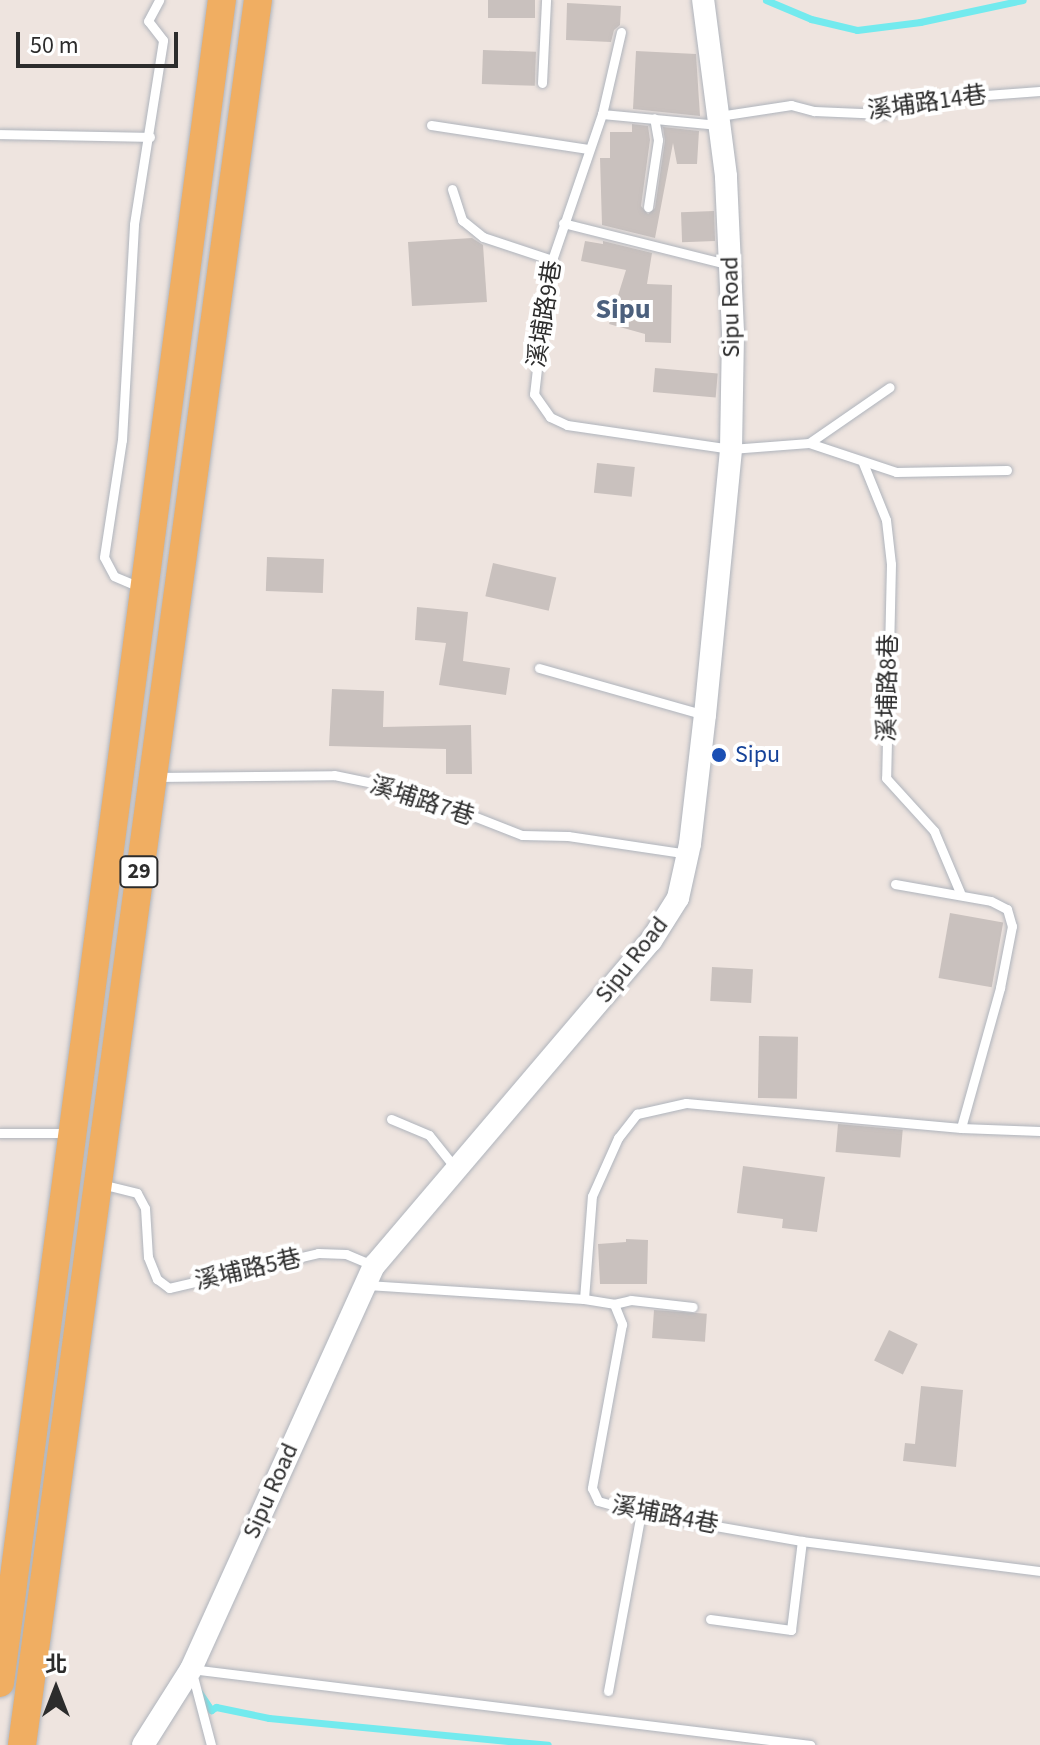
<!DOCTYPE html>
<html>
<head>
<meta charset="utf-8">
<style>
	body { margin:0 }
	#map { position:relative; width:1040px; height:1745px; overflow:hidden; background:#eee4df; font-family:"Source Sans 3","Noto Sans TC",sans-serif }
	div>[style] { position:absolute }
	.stream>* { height:7px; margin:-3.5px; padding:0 3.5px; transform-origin:3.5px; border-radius:3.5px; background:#73eaee }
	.building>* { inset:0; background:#c9c1be; transform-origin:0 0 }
	.roads { filter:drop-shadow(0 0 2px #afb4bc) drop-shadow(0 0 2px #afb4bc) }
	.service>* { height:9px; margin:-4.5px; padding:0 4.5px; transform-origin:4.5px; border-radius:4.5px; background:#fff }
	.tertiary>* { height:22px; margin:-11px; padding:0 11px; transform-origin:11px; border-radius:11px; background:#fff }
	.primary>* { height:28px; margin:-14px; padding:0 14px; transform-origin:14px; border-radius:14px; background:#f0ae62 }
	.dots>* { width:22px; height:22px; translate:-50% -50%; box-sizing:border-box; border:4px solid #fff; border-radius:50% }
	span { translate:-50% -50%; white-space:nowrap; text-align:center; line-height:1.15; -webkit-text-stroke:8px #fff; paint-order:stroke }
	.shield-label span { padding:2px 6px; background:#fff; border:2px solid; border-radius:6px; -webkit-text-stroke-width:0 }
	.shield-label { font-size:22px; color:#2c2c2c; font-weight:700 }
	.street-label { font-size:24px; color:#2c2c2c }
	.transit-label { font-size:24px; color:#164399 }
	.left { translate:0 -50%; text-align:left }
	.quarter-label { font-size:28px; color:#4c607d; font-weight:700 }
	.north { position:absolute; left:16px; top:1649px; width:80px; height:80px; -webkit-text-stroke:6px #fff; paint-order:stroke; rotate:0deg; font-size:22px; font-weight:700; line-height:32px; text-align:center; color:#2c2c2c }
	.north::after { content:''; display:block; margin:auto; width:28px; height:36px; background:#2c2c2c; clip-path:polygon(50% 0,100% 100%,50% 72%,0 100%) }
	.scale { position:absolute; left:16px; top:32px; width:162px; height:36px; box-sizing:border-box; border:4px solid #2c2c2c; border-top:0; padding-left:10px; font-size:24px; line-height:28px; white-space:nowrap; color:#2c2c2c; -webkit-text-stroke:6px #fff; paint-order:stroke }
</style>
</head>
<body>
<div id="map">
	<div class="stream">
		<div style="left:766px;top:0;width:49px;rotate:22.9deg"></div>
		<div style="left:811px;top:19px;width:47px;rotate:13.4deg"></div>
		<div style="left:857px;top:30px;width:64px;rotate:-7.2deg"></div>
		<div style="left:920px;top:22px;width:105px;rotate:-12.1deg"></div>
		<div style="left:199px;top:1692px;width:22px;rotate:56deg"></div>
		<div style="left:211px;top:1710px;width:6px;rotate:-31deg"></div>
		<div style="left:216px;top:1707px;width:54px;rotate:11.7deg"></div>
		<div style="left:269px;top:1718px;width:280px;rotate:5.5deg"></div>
	</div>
	<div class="building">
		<div style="left:488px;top:0;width:47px;height:18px"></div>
		<div style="clip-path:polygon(567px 3px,621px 6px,620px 25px,614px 30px,611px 42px,566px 40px)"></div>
		<div style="left:483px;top:50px;width:53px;height:34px;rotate:2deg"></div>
		<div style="clip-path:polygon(636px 51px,696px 54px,700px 116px,633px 109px)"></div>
		<div style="clip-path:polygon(632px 124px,648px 126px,650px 140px,641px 206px,648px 214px,655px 208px,665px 141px,663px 127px,699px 131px,697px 164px,677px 164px,673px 143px,655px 238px,602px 225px,600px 158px,610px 158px,610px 132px,632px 132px)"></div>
		<div style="left:714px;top:211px;width:30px;height:33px;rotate:88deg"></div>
		<div style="clip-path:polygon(472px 238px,483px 245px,487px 302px,412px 306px,408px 242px)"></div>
		<div style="clip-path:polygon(585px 241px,603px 244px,603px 241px,652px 253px,647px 284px,672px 285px,671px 343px,645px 342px,645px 334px,609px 324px,626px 270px,581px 261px)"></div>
		<div style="left:655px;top:368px;width:63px;height:24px;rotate:5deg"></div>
		<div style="left:597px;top:463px;width:38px;height:30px;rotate:6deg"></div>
		<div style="left:267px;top:557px;width:57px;height:34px;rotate:2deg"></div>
		<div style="left:493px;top:563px;width:65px;height:34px;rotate:13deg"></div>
		<div style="clip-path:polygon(417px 607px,468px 612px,463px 661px,510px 668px,506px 695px,439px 685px,446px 643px,415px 640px)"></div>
		<div style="clip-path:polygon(332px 689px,384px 691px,383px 727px,471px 725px,472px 774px,446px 774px,446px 749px,329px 746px)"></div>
		<div style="left:950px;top:913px;width:54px;height:66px;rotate:10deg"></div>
		<div style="left:712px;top:967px;width:41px;height:34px;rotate:3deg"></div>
		<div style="left:759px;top:1036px;width:39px;height:62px;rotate:1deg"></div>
		<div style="left:838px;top:1124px;width:65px;height:28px;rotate:5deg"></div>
		<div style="clip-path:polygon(743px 1166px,825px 1177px,817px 1232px,782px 1228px,783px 1219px,737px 1213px)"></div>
		<div style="clip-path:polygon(626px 1239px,648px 1240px,647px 1284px,600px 1284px,598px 1244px,626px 1242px)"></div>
		<div style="left:654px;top:1310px;width:53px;height:28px;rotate:4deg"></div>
		<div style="left:889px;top:1330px;width:32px;height:34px;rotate:26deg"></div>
		<div style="clip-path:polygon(921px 1386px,963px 1390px,956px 1467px,903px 1461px,905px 1443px,915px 1444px)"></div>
	</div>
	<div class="roads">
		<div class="service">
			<div style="left:621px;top:32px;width:84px;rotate:103deg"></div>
			<div style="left:602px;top:114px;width:167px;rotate:108.9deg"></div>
			<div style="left:548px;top:272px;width:123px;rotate:96.5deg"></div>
			<div style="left:534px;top:394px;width:28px;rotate:55deg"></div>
			<div style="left:550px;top:417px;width:19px;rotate:25deg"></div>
			<div style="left:567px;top:425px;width:166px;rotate:8.3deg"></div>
			<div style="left:731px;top:449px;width:78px;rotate:-4.4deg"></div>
			<div style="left:809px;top:443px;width:92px;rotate:18.4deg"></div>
			<div style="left:896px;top:472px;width:111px;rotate:-1deg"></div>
			<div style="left:542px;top:83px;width:83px;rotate:-87.2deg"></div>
			<div style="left:602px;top:114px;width:117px;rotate:5.4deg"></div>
			<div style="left:719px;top:116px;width:73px;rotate:-8.7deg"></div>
			<div style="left:791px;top:105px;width:24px;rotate:15deg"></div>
			<div style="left:814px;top:111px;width:70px;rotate:2.5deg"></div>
			<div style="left:884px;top:114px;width:38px;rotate:-22deg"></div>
			<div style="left:919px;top:100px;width:121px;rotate:-4.3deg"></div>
			<div style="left:431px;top:125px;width:159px;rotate:8.7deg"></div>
			<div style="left:0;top:134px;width:150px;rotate:1.1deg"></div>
			<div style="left:452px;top:189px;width:33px;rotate:72deg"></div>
			<div style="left:462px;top:220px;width:27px;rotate:39deg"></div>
			<div style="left:483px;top:237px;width:73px;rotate:18.4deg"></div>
			<div style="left:648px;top:207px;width:68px;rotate:-81.5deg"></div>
			<div style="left:658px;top:140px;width:22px;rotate:-100deg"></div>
			<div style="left:563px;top:223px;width:172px;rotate:14.1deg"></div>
			<div style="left:809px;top:443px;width:98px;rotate:-34.7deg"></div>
			<div style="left:863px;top:463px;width:61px;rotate:68deg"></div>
			<div style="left:886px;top:520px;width:44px;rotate:83.5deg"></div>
			<div style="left:891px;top:564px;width:214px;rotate:91.3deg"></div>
			<div style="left:886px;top:778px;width:72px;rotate:47.8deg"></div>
			<div style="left:934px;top:831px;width:69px;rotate:67.1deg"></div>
			<div style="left:142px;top:588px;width:30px;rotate:-157deg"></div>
			<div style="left:114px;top:576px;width:21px;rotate:-118deg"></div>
			<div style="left:104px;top:557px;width:118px;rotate:-81.3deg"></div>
			<div style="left:122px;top:440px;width:216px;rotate:-86.8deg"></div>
			<div style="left:134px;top:224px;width:186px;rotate:-81deg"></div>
			<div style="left:163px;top:40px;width:24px;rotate:-128deg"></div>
			<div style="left:148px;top:21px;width:24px;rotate:-62deg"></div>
			<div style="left:539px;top:668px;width:173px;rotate:15.8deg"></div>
			<div style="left:155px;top:777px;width:179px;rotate:-0.6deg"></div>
			<div style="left:334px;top:775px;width:75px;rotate:11.6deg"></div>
			<div style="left:407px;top:790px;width:123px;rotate:21.4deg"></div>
			<div style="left:522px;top:835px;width:46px;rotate:1.2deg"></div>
			<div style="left:568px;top:836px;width:121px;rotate:8.5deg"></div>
			<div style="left:895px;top:884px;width:97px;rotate:10deg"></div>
			<div style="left:991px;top:901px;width:18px;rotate:27deg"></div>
			<div style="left:1007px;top:909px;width:18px;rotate:74deg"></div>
			<div style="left:1012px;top:926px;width:63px;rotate:101deg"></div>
			<div style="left:1000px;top:988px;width:145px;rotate:105.6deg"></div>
			<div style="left:391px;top:1119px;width:41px;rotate:22.8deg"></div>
			<div style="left:429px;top:1135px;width:43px;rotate:51.5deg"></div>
			<div style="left:0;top:1133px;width:69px"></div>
			<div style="left:101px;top:1184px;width:37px;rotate:14deg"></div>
			<div style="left:137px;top:1193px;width:17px;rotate:62deg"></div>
			<div style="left:145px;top:1208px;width:49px;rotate:86.5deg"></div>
			<div style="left:148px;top:1257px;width:24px;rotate:68deg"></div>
			<div style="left:157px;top:1279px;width:15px;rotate:37deg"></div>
			<div style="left:169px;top:1288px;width:153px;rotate:-13.2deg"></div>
			<div style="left:318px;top:1253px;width:28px;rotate:2deg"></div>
			<div style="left:346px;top:1254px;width:30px;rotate:23deg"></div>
			<div style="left:367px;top:1285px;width:217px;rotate:3.7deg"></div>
			<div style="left:584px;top:1299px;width:30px;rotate:9deg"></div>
			<div style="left:614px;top:1304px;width:22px;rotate:68deg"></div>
			<div style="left:622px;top:1324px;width:167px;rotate:100.4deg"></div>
			<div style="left:592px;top:1488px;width:14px;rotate:65deg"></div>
			<div style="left:598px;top:1501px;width:45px;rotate:15.6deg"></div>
			<div style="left:641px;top:1513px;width:163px;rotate:9.9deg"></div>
			<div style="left:802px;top:1541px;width:240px;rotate:7.2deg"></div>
			<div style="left:584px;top:1299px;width:103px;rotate:-85.6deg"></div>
			<div style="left:592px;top:1196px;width:64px;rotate:-65.9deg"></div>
			<div style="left:618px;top:1138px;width:31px;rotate:-52deg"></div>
			<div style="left:637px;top:1114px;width:50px;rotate:-12.7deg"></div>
			<div style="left:686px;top:1103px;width:276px;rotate:5.2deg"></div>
			<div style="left:961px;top:1128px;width:79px;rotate:2.2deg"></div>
			<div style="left:614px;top:1304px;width:17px;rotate:-13deg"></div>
			<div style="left:631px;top:1300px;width:62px;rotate:6.4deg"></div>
			<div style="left:710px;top:1619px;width:82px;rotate:7.7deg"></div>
			<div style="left:791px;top:1630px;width:90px;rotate:-83deg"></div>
			<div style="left:608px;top:1691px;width:181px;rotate:-79.5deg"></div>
			<div style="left:211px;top:1745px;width:79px;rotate:-104.7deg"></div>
			<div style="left:191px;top:1669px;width:624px;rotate:7deg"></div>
		</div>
		<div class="tertiary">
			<div style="left:143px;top:1745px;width:90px;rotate:-57.7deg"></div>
			<div style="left:191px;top:1669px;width:443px;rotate:-65.6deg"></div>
			<div style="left:374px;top:1266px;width:427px;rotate:-49.6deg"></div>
			<div style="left:651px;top:941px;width:51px;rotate:-57.9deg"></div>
			<div style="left:678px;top:898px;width:55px;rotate:-77.5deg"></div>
			<div style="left:690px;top:844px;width:130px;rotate:-83.4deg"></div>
			<div style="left:705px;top:715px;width:267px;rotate:-84.4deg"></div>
			<div style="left:731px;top:449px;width:117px;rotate:-89deg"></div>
			<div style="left:733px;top:332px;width:156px;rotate:-92.6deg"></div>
			<div style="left:726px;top:176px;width:177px;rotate:-97.4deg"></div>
		</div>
		<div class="primary">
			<div style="left:0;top:1683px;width:1698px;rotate:-82.49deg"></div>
			<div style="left:22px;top:1745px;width:1761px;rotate:-82.3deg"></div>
		</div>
	</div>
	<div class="dots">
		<div style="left:719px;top:755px;background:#1a4fb4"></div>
	</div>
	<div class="shield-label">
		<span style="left:139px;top:872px">29</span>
	</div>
	<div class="street-label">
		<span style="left:927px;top:103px;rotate:-8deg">溪埔路14巷</span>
		<span style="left:731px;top:307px;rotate:-91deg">Sipu Road</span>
		<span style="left:545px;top:314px;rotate:-81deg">溪埔路9巷</span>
		<span style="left:888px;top:688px;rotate:-89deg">溪埔路8巷</span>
		<span style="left:422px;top:801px;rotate:18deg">溪埔路7巷</span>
		<span style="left:632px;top:960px;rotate:-52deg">Sipu Road</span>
		<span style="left:248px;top:1270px;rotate:-13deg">溪埔路5巷</span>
		<span style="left:271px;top:1491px;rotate:-66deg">Sipu Road</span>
		<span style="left:665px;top:1515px;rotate:11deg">溪埔路4巷</span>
	</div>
	<div class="transit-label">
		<span class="left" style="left:735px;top:755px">Sipu</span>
	</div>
	<div class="quarter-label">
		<span style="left:623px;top:309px">Sipu</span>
	</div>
	<div class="north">北</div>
	<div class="scale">50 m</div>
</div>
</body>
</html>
